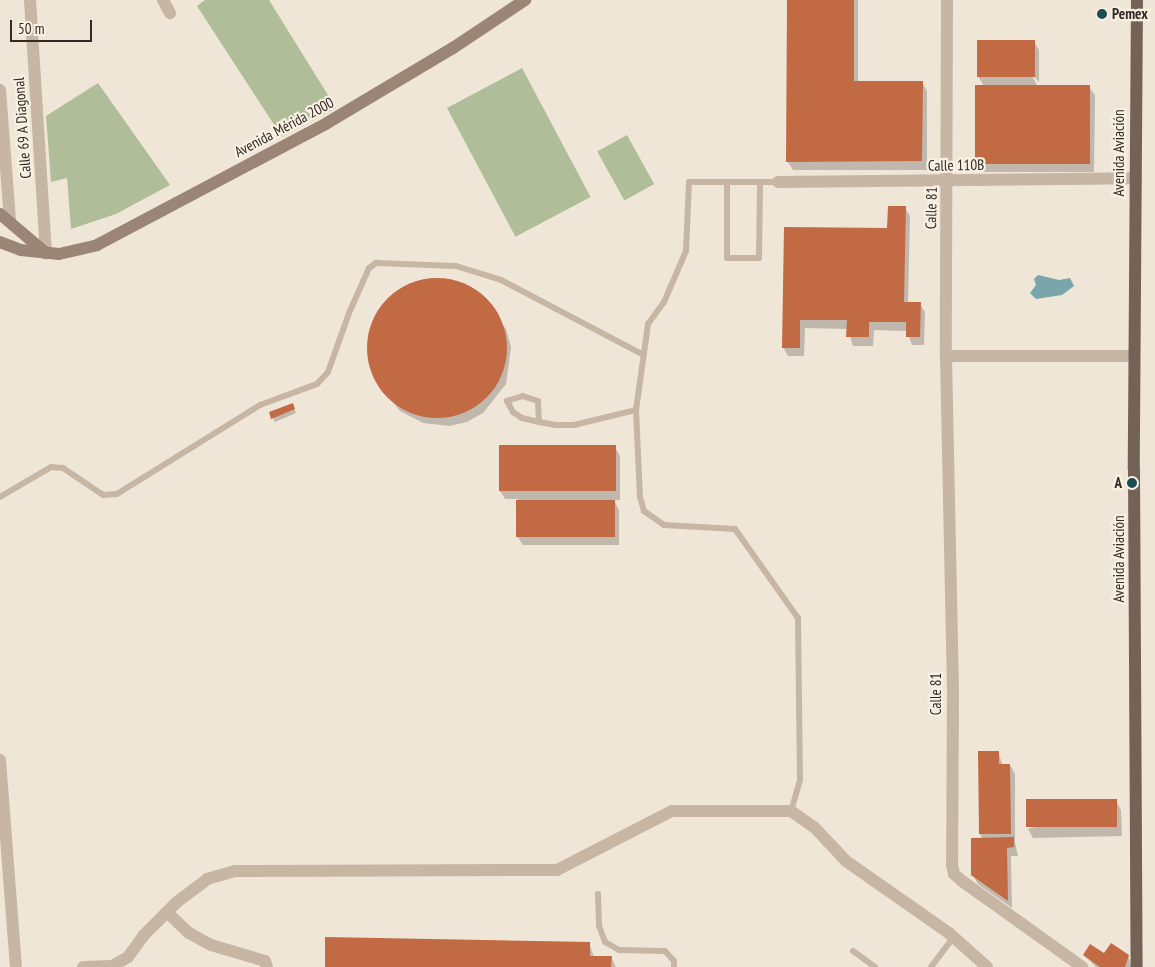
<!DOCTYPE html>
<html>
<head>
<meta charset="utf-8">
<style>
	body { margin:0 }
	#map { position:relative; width:1155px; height:967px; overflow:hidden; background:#f0e6d7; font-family:"PT Sans Narrow",sans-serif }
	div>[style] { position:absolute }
	.green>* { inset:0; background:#afbe98; transform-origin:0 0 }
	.water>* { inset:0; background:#78a6ab }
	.shadow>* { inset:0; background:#0003 }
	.building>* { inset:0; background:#c16a44; transform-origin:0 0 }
	.round { border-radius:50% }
	.service>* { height:6px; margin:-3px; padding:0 3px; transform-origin:3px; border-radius:3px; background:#c7b6a4 }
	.minor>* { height:12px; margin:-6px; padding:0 6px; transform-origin:6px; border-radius:6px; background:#c7b6a4 }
	.secondary>* { height:12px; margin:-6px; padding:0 6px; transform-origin:6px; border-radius:6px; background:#9a8576 }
	.primary>* { height:12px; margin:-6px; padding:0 6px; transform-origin:6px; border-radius:6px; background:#746257 }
	.dots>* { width:14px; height:14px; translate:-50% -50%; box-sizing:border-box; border:2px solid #f8f0e3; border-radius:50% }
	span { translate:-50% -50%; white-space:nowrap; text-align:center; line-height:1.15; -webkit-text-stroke:4.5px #f8f0e3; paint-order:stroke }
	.poi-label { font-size:15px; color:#332a25; font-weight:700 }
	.left { translate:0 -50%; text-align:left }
	.right { translate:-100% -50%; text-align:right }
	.street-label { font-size:15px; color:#332a25 }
	.scale { position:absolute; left:10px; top:20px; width:82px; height:22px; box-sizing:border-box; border:2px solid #332a25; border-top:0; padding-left:6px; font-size:15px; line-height:18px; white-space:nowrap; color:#332a25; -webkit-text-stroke:4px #f8f0e3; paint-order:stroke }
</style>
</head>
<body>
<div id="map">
	<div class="green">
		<div style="clip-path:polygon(205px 0,269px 0,336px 108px,282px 137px,197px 6px)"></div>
		<div style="left:522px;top:68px;width:146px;height:85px;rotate:62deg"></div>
		<div style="clip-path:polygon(98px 83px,170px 185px,116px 214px,71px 229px,67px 178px,51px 182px,46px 116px)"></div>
		<div style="left:627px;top:135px;width:56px;height:34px;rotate:61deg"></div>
	</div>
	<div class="water">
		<div style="clip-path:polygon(1038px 275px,1059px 280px,1070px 278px,1074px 286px,1062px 295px,1036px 299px,1030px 293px,1036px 285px,1034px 279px)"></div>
	</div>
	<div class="shadow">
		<div style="clip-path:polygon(788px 0,858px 0,858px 82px,922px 82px,927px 91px,927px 170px,793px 170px,788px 162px)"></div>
		<div style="clip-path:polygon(1034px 41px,1039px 50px,1039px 82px,1030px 72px,1038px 87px,1089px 87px,1095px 95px,1094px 172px,980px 172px,975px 163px,984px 86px,978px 76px)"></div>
		<div style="clip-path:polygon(905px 208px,910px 216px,908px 303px,920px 304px,925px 312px,924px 345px,912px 345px,907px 331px,874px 330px,873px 346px,853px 346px,848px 329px,805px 328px,804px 356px,788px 356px,783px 347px,785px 228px,889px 229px)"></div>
		<div style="clip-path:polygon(423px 280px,460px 283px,476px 291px,506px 329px,511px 347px,506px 384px,483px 413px,467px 422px,449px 426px,423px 423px,400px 411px,377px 382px,369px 357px,371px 331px,382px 307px,406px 286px)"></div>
		<div style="clip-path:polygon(294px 408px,296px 413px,275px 422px,270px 413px)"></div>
		<div style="clip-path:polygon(615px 447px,620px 456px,620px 500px,614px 500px,619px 510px,619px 545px,523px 545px,517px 536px,518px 499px,505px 499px,500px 491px)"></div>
		<div style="clip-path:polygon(998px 752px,1003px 766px,1010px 765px,1015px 774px,1015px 842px,1018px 856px,1011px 856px,1012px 908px,978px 884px,972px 874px,983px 839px,980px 834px)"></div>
		<div style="clip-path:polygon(1116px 801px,1121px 810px,1122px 836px,1033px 838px,1028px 829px)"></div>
		<div style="clip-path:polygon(589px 943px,594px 957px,611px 957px,616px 967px,326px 967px)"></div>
		<div style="clip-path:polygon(1084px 955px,1128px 956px,1132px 967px,1096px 967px)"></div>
	</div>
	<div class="building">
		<div style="clip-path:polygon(787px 0,854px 0,854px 81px,923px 81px,922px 161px,786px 162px)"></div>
		<div style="left:977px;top:40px;width:58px;height:37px"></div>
		<div style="left:975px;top:85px;width:115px;height:79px"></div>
		<div style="clip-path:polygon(888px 206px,906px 206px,904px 302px,921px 302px,920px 337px,906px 337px,906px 322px,869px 322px,869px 337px,846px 337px,847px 320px,800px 320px,800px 348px,782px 348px,784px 227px,887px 228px)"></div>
		<div class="round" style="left:367px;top:278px;width:140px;height:140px"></div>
		<div style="clip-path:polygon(293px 403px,295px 409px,271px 419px,269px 412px)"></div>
		<div style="left:499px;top:445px;width:117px;height:46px"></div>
		<div style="left:516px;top:500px;width:99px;height:37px"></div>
		<div style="clip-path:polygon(978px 751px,999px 751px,999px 764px,1010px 764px,1011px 834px,979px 834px)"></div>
		<div style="left:1117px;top:799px;width:28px;height:91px;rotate:90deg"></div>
		<div style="clip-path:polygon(1014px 837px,1014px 847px,1007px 848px,1008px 901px,971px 875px,971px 838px)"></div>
		<div style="clip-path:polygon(325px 937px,590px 942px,590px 956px,612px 956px,611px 967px,325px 967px)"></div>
		<div style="clip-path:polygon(1111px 943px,1129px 955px,1125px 967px,1100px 967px,1083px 955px,1090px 944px,1104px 953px)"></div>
	</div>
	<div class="service">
		<div style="left:727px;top:182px;width:76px;rotate:90deg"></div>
		<div style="left:727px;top:258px;width:32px"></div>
		<div style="left:759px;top:258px;width:76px;rotate:-89.2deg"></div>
		<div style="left:778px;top:182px;width:89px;rotate:180deg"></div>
		<div style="left:689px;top:182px;width:69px;rotate:92.5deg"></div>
		<div style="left:686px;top:251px;width:56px;rotate:113.3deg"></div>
		<div style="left:664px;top:302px;width:27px;rotate:126deg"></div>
		<div style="left:648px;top:324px;width:87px;rotate:97.9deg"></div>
		<div style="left:636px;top:410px;width:87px;rotate:87.4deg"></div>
		<div style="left:640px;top:497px;width:15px;rotate:74deg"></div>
		<div style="left:644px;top:511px;width:24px;rotate:35deg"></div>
		<div style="left:664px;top:525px;width:71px;rotate:3.2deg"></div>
		<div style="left:735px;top:529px;width:109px;rotate:54.7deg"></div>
		<div style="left:798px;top:618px;width:162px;rotate:89.3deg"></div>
		<div style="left:800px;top:780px;width:32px;rotate:106deg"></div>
		<div style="left:539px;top:422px;width:21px;rotate:-93deg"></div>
		<div style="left:538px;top:401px;width:16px;rotate:-162deg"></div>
		<div style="left:523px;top:396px;width:17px;rotate:163deg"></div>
		<div style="left:507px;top:401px;width:13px;rotate:61deg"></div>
		<div style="left:513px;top:412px;width:11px;rotate:34deg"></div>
		<div style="left:522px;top:418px;width:17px;rotate:13deg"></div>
		<div style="left:539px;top:422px;width:17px;rotate:10deg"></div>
		<div style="left:556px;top:425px;width:18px"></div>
		<div style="left:574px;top:425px;width:64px;rotate:-13.6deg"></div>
		<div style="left:0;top:497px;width:59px;rotate:-30.5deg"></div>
		<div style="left:51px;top:467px;width:12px;rotate:5deg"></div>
		<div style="left:63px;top:468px;width:48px;rotate:34deg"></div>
		<div style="left:103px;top:495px;width:14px;rotate:-4deg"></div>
		<div style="left:117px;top:494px;width:168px;rotate:-31.9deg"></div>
		<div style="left:260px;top:405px;width:61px;rotate:-20.2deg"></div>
		<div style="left:317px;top:384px;width:16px;rotate:-47deg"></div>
		<div style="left:328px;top:372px;width:63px;rotate:-70.4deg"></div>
		<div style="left:349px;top:313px;width:49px;rotate:-66deg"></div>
		<div style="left:369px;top:268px;width:9px;rotate:-36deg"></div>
		<div style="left:376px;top:263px;width:80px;rotate:2.1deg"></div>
		<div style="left:456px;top:266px;width:47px;rotate:17.3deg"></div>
		<div style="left:501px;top:280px;width:161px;rotate:27.7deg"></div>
		<div style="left:598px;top:894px;width:32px;rotate:88deg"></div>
		<div style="left:599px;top:926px;width:17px;rotate:69deg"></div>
		<div style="left:605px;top:942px;width:16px;rotate:30deg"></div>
		<div style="left:619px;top:950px;width:46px;rotate:1.2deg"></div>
		<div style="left:665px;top:951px;width:13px;rotate:48deg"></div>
		<div style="left:674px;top:961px;width:6px;rotate:90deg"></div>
		<div style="left:853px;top:951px;width:27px;rotate:36deg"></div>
		<div style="left:931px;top:967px;width:39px;rotate:-53deg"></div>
	</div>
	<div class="minor">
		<div style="left:30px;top:0;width:254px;rotate:86.4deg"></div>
		<div style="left:163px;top:0;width:15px;rotate:62deg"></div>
		<div style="left:947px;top:0;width:356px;rotate:90.2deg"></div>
		<div style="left:946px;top:356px;width:336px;rotate:88.8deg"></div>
		<div style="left:953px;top:692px;width:173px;rotate:90.3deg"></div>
		<div style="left:952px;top:865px;width:9px;rotate:77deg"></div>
		<div style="left:954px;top:874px;width:11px;rotate:41deg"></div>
		<div style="left:962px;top:881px;width:148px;rotate:35.6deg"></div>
		<div style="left:0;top:90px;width:131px;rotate:85.6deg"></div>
		<div style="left:778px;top:182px;width:358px;rotate:-0.6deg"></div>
		<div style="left:946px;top:356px;width:188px"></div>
		<div style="left:0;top:760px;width:208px;rotate:85.6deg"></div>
		<div style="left:167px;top:912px;width:30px;rotate:44deg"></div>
		<div style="left:189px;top:933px;width:25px;rotate:29deg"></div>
		<div style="left:211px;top:945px;width:56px;rotate:16.5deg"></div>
		<div style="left:265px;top:961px;width:6px;rotate:72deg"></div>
		<div style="left:83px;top:967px;width:29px;rotate:-2deg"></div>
		<div style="left:112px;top:966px;width:18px;rotate:-29deg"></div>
		<div style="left:128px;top:957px;width:26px;rotate:-54deg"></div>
		<div style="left:143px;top:936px;width:48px;rotate:-45deg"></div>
		<div style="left:177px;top:902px;width:38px;rotate:-37deg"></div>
		<div style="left:207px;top:879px;width:29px;rotate:-16deg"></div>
		<div style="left:235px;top:871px;width:322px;rotate:-0.2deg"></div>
		<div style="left:557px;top:870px;width:129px;rotate:-27.2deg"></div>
		<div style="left:672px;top:811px;width:119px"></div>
		<div style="left:791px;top:811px;width:28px;rotate:35deg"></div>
		<div style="left:814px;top:827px;width:47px;rotate:46.7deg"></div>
		<div style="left:846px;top:861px;width:126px;rotate:35deg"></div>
		<div style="left:949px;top:933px;width:51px;rotate:41.8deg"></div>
	</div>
	<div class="secondary">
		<div style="left:0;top:214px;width:60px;rotate:40.3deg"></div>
		<div style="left:0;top:242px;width:22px;rotate:21deg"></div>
		<div style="left:21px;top:250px;width:38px;rotate:6deg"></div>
		<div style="left:59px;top:254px;width:39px;rotate:-13deg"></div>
		<div style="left:97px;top:245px;width:260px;rotate:-27.9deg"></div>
		<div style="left:327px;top:123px;width:147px;rotate:-30.8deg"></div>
		<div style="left:453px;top:48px;width:87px;rotate:-33.7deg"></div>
	</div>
	<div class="primary">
		<div style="left:1137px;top:0;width:469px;rotate:90.4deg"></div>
		<div style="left:1134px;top:469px;width:498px;rotate:89.7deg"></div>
	</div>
	<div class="dots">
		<div style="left:1102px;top:14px;background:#1d4b52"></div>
		<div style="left:1132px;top:483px;background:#1d4b52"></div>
	</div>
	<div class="poi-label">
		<span class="left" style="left:1112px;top:14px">Pemex</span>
		<span class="right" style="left:1122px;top:483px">A</span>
	</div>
	<div class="street-label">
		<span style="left:284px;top:127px;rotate:-28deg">Avenida Mérida 2000</span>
		<span style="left:22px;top:128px;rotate:-94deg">Calle 69 A Diagonal</span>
		<span style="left:1119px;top:153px;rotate:-90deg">Avenida Aviación</span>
		<span style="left:956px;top:165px;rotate:-1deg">Calle 110B</span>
		<span style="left:931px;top:208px;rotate:-89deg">Calle 81</span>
		<span style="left:1119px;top:559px;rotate:-90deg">Avenida Aviación</span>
		<span style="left:936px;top:694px;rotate:-90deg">Calle 81</span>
	</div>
	<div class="scale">50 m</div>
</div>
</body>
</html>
